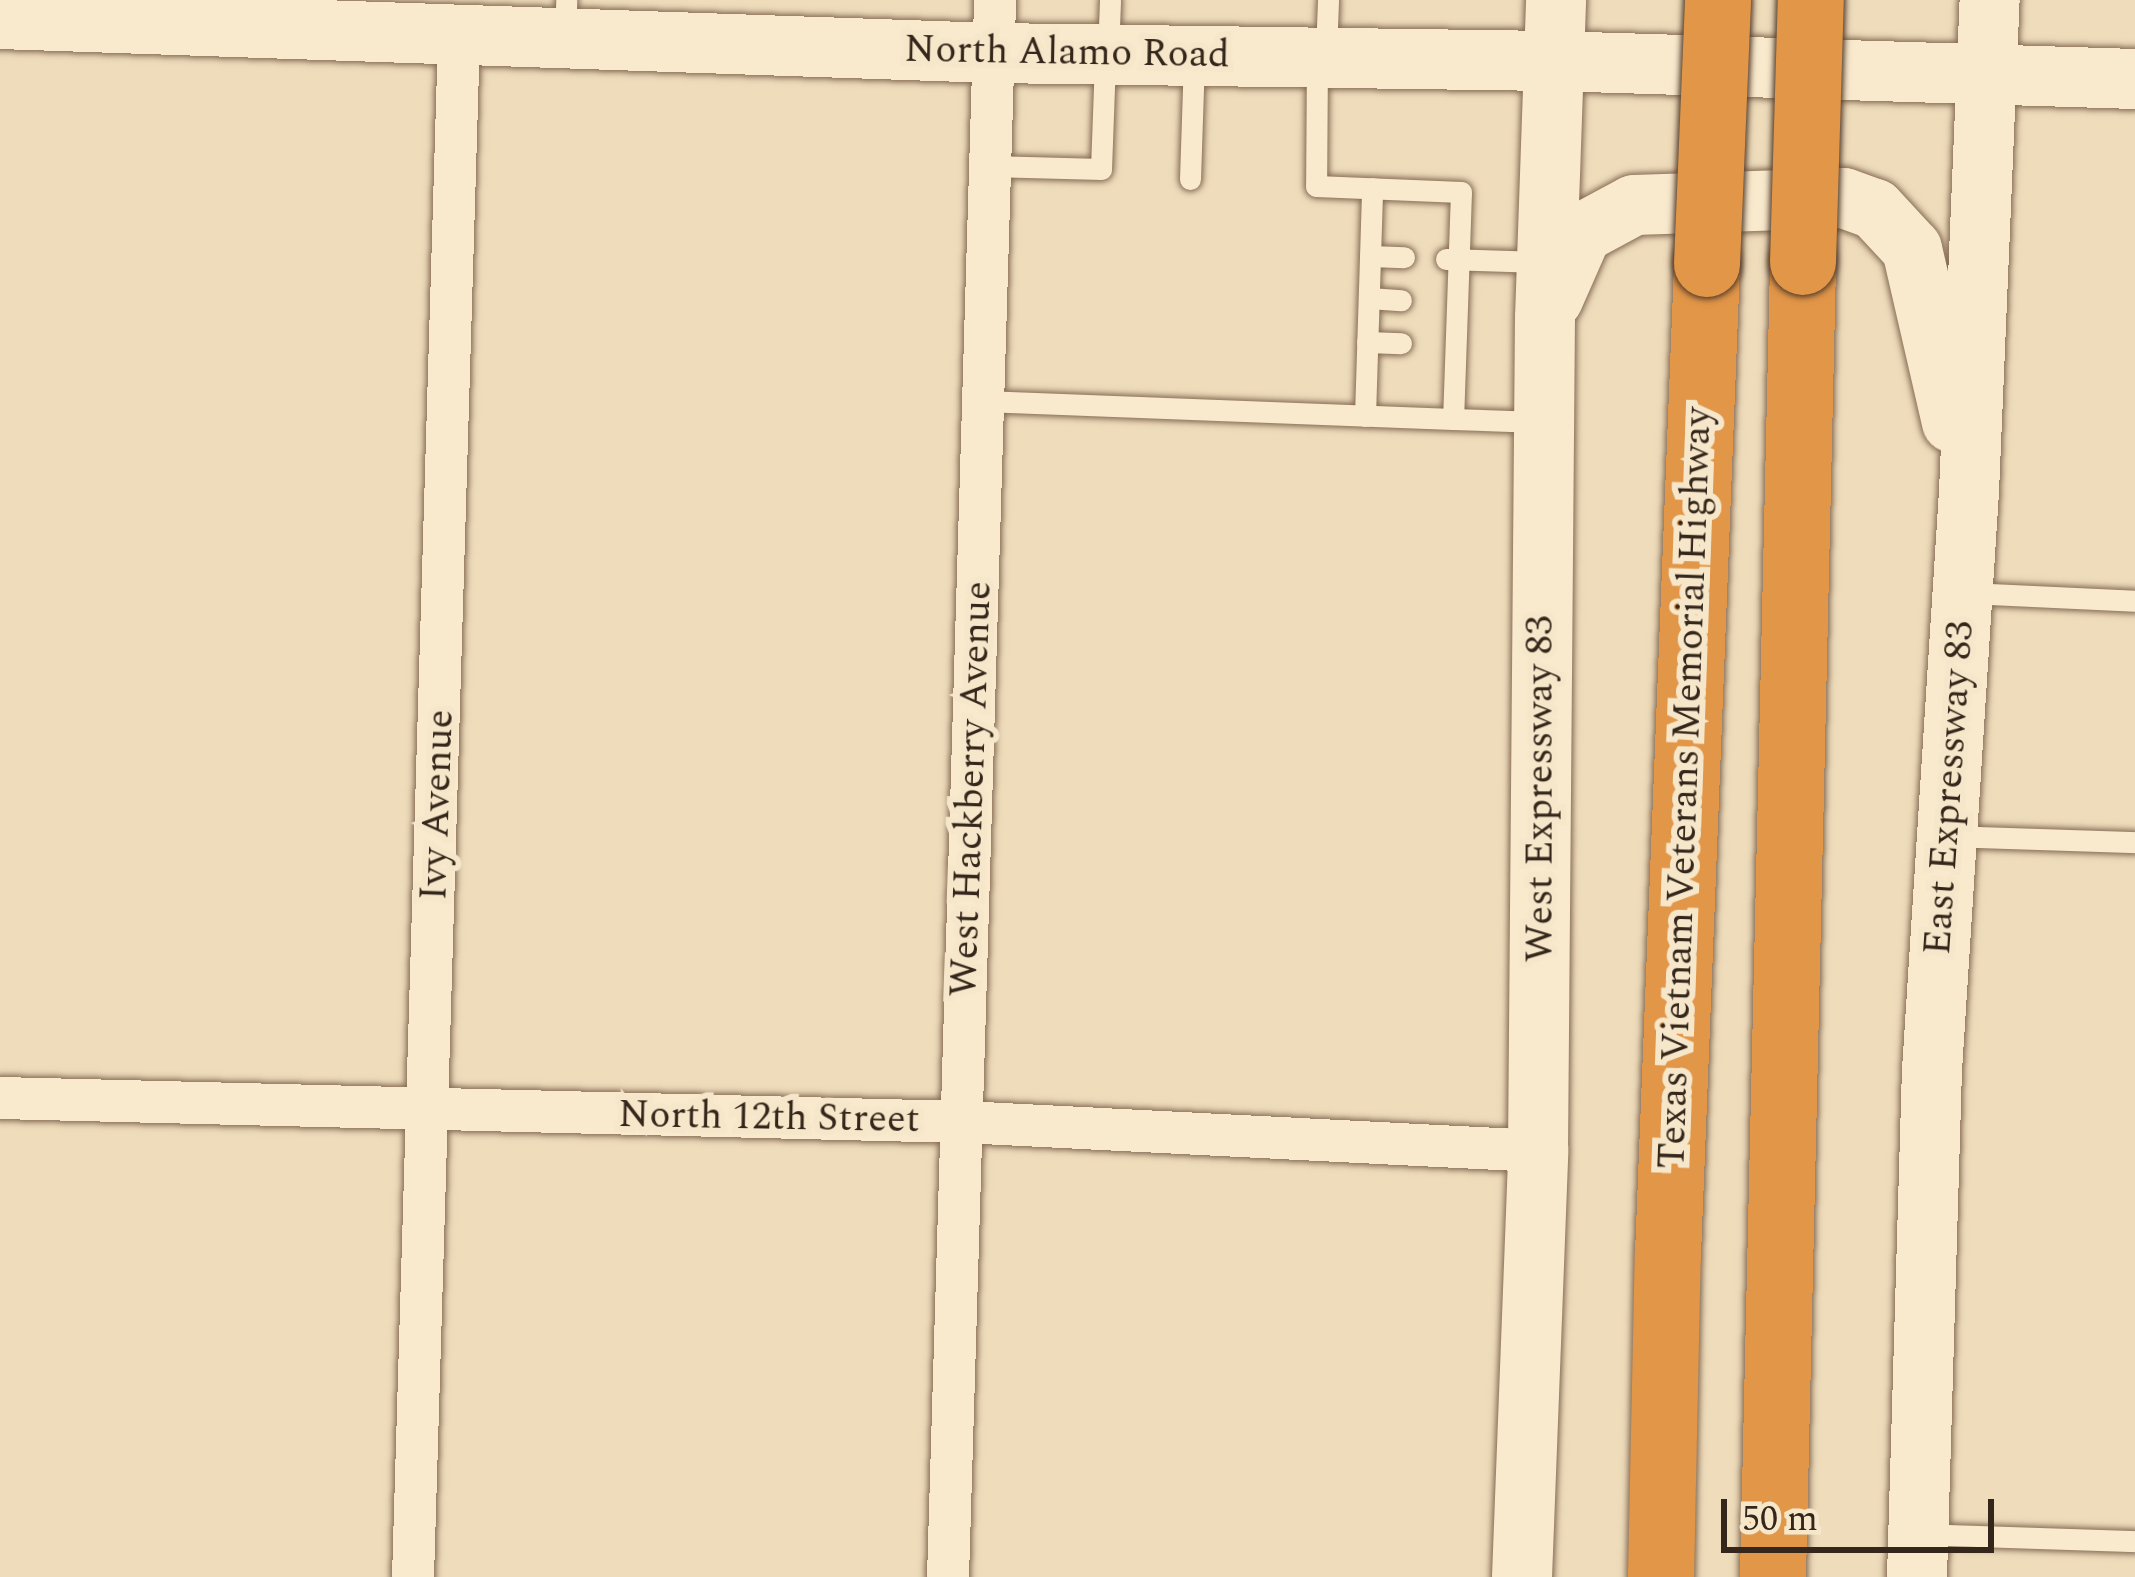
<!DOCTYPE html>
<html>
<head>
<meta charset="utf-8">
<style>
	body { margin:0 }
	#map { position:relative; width:2135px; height:1577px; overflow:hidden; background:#eedcbb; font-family:Spectral,serif }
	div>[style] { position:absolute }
	.roads { filter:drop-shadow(0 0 3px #866c55) drop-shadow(0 0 3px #866c55) }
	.lane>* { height:21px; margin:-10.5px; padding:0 10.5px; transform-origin:10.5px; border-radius:10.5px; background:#f9eace }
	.street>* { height:42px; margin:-21px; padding:0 21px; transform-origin:21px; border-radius:21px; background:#f9eace }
	.secondary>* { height:60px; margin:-30px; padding:0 30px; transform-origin:30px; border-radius:30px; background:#f9eace }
	.highway>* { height:66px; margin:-33px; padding:0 33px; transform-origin:33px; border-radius:33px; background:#e29648 }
	.bridges { filter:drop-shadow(0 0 3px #533b2a) drop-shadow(0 0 3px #533b2a) }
	.highway-bridge>* { height:66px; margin:-33px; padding:0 33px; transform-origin:33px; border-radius:33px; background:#e29648 }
	span { translate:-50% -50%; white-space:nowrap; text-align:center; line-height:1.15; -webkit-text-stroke:12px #f6e7cb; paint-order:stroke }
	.street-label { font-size:39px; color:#34261a }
	.scale { position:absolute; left:1721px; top:1499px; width:273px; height:54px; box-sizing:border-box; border:6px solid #34261a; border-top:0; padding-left:15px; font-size:36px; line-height:42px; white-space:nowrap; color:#34261a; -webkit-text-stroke:9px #f6e7cb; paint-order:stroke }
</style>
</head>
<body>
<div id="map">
	<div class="roads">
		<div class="lane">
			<div style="left:565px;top:37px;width:37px;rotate:-88deg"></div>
			<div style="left:1108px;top:53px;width:53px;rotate:-87.8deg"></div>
			<div style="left:1326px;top:53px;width:53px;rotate:-87.8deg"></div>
			<div style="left:1317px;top:58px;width:128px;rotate:90.4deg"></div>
			<div style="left:1316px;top:186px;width:145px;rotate:2.4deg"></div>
			<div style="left:1461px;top:192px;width:227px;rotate:92deg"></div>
			<div style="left:1453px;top:419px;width:86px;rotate:2deg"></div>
			<div style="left:990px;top:166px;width:111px;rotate:1.5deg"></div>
			<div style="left:1101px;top:169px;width:110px;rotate:-87.9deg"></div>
			<div style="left:1190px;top:179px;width:120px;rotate:-88.1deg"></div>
			<div style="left:1370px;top:256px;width:34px;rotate:2deg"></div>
			<div style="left:1446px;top:259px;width:95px;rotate:1.8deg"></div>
			<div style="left:1369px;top:298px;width:32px;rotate:4deg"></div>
			<div style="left:1367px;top:342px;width:34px;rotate:2deg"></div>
			<div style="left:983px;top:401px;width:470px;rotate:2.2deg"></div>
			<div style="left:1365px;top:416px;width:228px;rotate:-88.2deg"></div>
			<div style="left:1968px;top:593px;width:167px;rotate:2.7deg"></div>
			<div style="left:1950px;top:836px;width:185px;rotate:1.9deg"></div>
			<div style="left:1920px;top:1534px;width:215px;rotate:1.9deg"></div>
		</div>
		<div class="street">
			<div style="left:0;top:1098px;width:963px;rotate:1.43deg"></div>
			<div style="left:963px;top:1122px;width:576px;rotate:2.89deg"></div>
			<div style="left:413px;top:1577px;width:1544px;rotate:-88.29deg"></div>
			<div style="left:948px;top:1577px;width:1578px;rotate:-88.29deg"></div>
		</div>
		<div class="secondary">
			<div style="left:0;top:19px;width:994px;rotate:1.96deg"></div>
			<div style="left:993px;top:53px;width:560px;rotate:0.82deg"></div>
			<div style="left:1553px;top:61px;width:582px;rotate:1.77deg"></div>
			<div style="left:1553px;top:299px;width:72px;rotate:-66.3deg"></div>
			<div style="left:1582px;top:233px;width:59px;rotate:-28.3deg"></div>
			<div style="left:1634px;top:205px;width:210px;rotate:-1.9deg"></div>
			<div style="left:1844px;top:198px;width:33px;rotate:20deg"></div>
			<div style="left:1875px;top:209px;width:54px;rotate:47.2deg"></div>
			<div style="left:1912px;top:249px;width:178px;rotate:77deg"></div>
			<div style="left:1522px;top:1577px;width:426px;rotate:-87.8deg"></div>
			<div style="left:1538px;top:1151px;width:833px;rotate:-89.52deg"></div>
			<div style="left:1545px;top:318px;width:318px;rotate:-88deg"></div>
			<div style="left:1917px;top:1577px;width:507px;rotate:-88.31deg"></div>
			<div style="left:1932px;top:1070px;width:579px;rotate:-86.34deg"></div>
			<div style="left:1969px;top:492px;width:492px;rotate:-87.6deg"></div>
		</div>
		<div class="highway">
			<div style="left:1661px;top:1577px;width:323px;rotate:-88.8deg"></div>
			<div style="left:1668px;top:1254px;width:991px;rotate:-87.74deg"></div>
			<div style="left:1773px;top:1577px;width:1315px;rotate:-88.69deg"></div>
		</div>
	</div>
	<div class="bridges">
		<div class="highway-bridge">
			<div style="left:1803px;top:262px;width:262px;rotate:-88.3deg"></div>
			<div style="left:1707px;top:264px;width:264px;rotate:-87.6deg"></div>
		</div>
	</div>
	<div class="street-label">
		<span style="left:1067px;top:53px;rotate:1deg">North Alamo Road</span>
		<span style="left:1686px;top:788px;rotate:-88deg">Texas Vietnam Veterans Memorial Highway</span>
		<span style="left:1950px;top:788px;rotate:-86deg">East Expressway 83</span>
		<span style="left:972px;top:789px;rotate:-88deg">West Hackberry Avenue</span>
		<span style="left:1541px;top:789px;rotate:-90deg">West Expressway 83</span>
		<span style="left:438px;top:805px;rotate:-88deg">Ivy Avenue</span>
		<span style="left:769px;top:1118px;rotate:1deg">North 12th Street</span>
	</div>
	<div class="scale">50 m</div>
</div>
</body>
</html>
